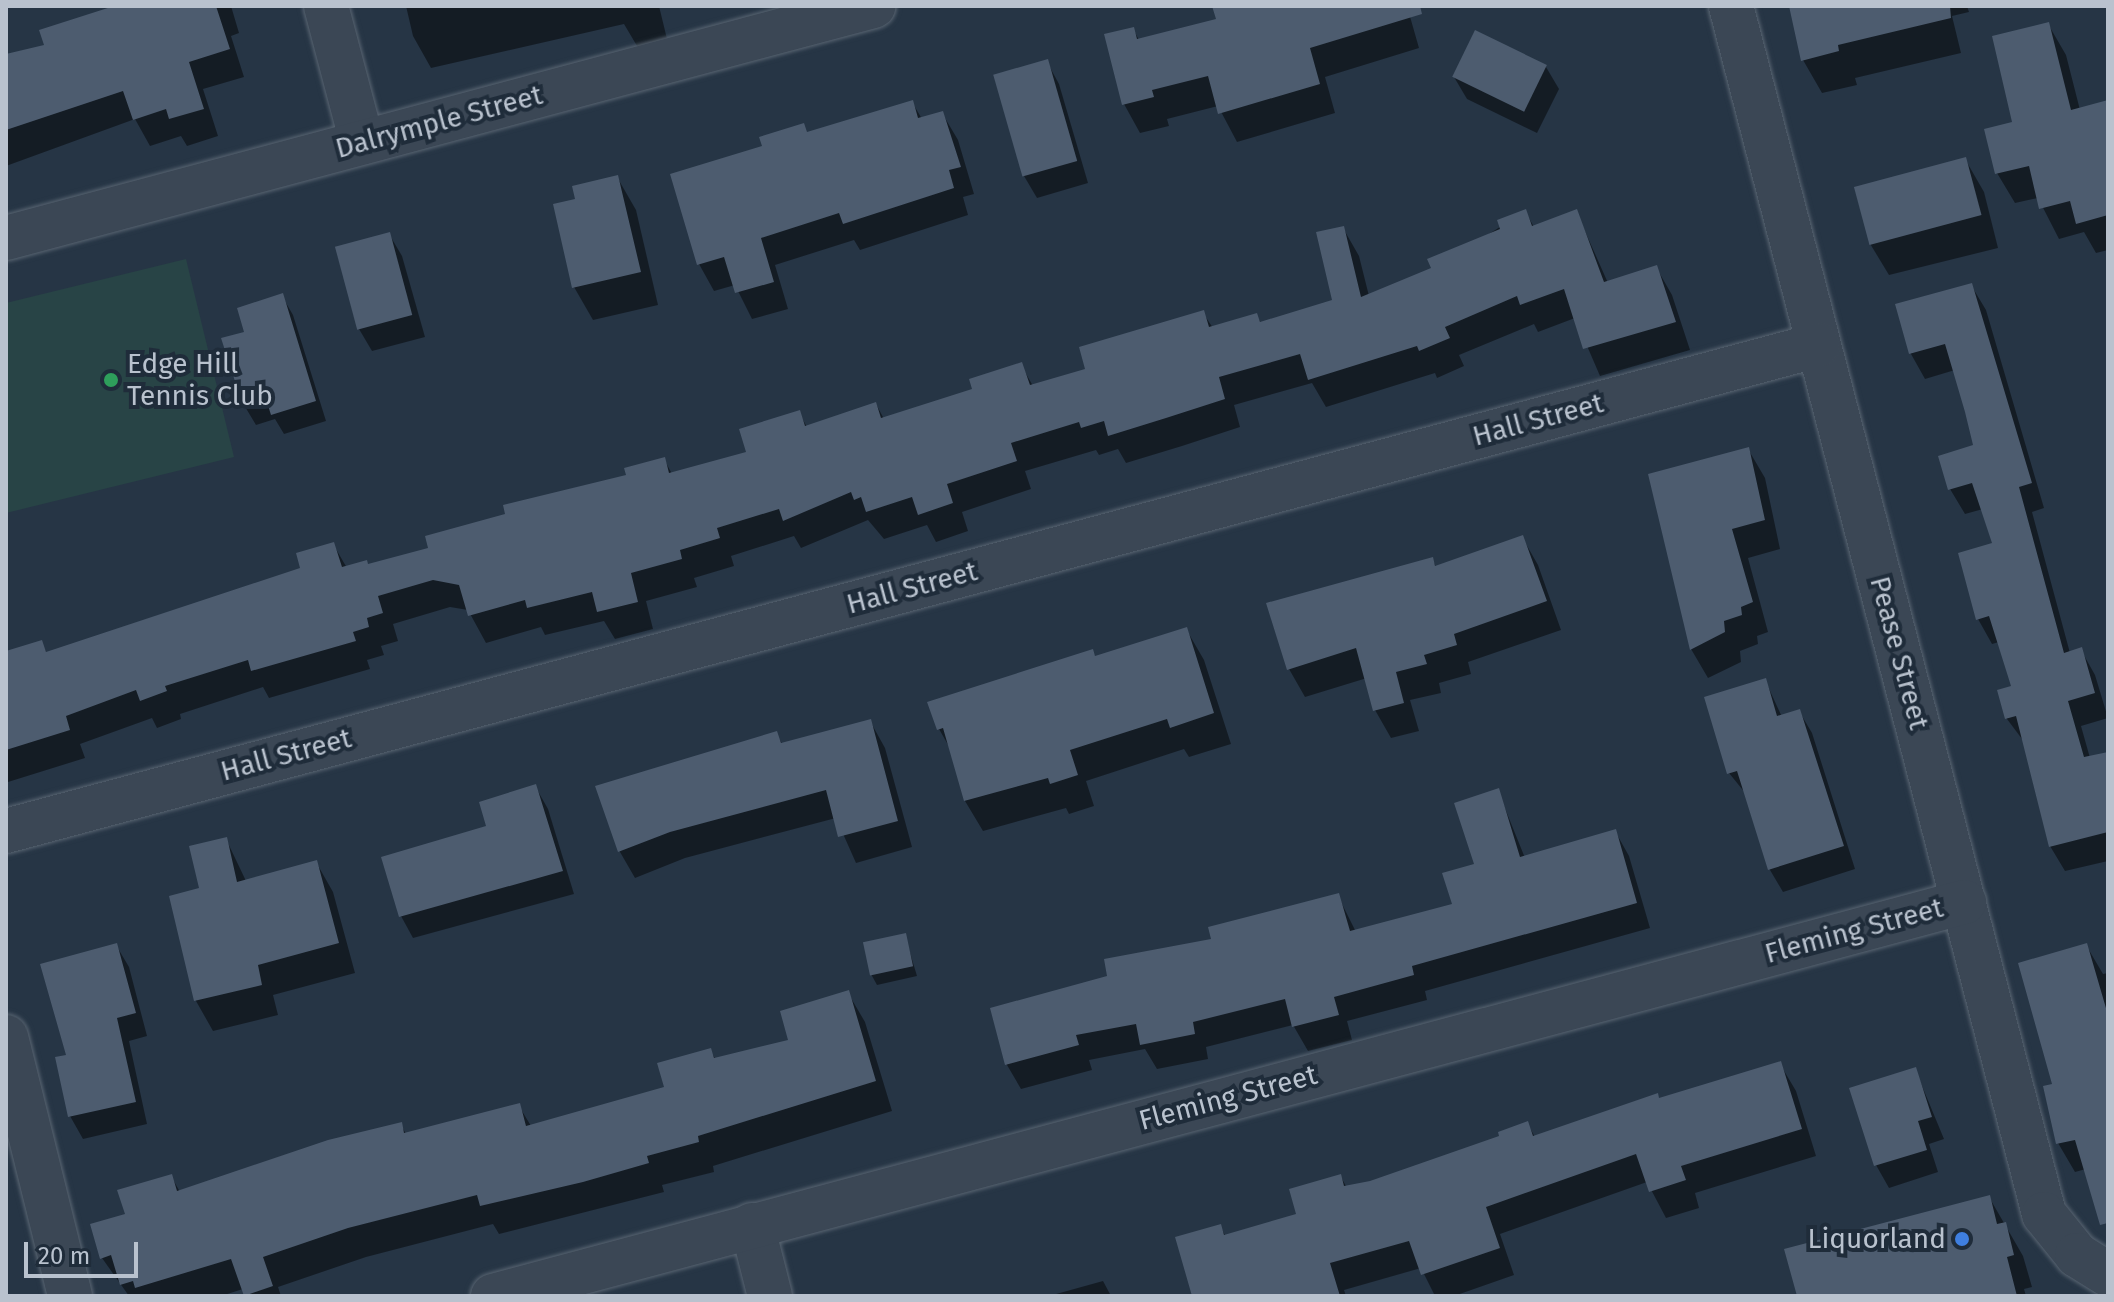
<!DOCTYPE html>
<html>
<head>
<meta charset="utf-8">
<style>
	body { margin:0 }
	#map { position:relative; width:2114px; height:1302px; overflow:hidden; background:#263545; font-family:"Fira Sans",sans-serif }
	div>[style] { position:absolute }
	.green>* { inset:0; background:#284446 }
	.shadow>* { inset:0; background:#0007 }
	.building>* { inset:0; background:#4d5c6f; transform-origin:0 0 }
	.roads { filter:drop-shadow(0 0 2px #596572) drop-shadow(0 0 2px #596572) }
	.minor>* { height:44px; margin:-22px; padding:0 22px; transform-origin:22px; border-radius:22px; background:#3b4755 }
	.dots>* { width:22px; height:22px; translate:-50% -50%; box-sizing:border-box; border:4px solid #1f2c3a; border-radius:50% }
	span { translate:-50% -50%; white-space:nowrap; text-align:center; line-height:1.15; -webkit-text-stroke:8px #1f2c3a; paint-order:stroke }
	.street-label { font-size:28px; color:#b9c2ce }
	.poi-label { font-size:28px; color:#b9c2ce }
	.left { translate:0 -50%; text-align:left }
	.right { translate:-100% -50%; text-align:right }
	.frame { position:absolute; inset:0; border:8px solid #b9c2ce; pointer-events:none }
	.scale { position:absolute; left:24px; top:1242px; width:114px; height:36px; box-sizing:border-box; border:4px solid #b9c2ce; border-top:0; padding-left:10px; font-size:24px; line-height:28px; white-space:nowrap; color:#b9c2ce; -webkit-text-stroke:6px #1f2c3a; paint-order:stroke }
</style>
</head>
<body>
<div id="map">
	<div class="green">
		<div style="clip-path:polygon(186px 259px,234px 457px,6px 513px,6px 303px)"></div>
	</div>
	<div class="shadow">
		<div style="clip-path:polygon(120px 6px,231px 6px,239px 33px,231px 36px,244px 77px,203px 89px,218px 136px,187px 146px,181px 136px,150px 146px,135px 119px,6px 166px,6px 56px,46px 46px)"></div>
		<div style="clip-path:polygon(406px 6px,659px 6px,668px 43px,640px 51px,624px 24px,431px 68px,413px 36px)"></div>
		<div style="clip-path:polygon(1223px 6px,1407px 6px,1419px 48px,1325px 77px,1335px 113px,1237px 142px,1218px 106px,1167px 119px,1169px 126px,1140px 133px,1124px 104px,1133px 29px,1139px 40px,1218px 20px)"></div>
		<div style="clip-path:polygon(1791px 6px,1967px 6px,1969px 12px,1952px 16px,1961px 53px,1855px 78px,1857px 85px,1822px 93px,1803px 60px)"></div>
		<div style="clip-path:polygon(2048px 24px,2066px 55px,2080px 110px,2108px 102px,2108px 250px,2096px 253px,2084px 232px,2059px 239px,2038px 198px,2015px 203px,1997px 173px)"></div>
		<div style="clip-path:polygon(1047px 62px,1059px 84px,1088px 183px,1037px 198px,1024px 176px)"></div>
		<div style="clip-path:polygon(1546px 67px,1559px 89px,1537px 133px,1467px 99px,1454px 77px)"></div>
		<div style="clip-path:polygon(912px 102px,922px 119px,942px 113px,958px 140px,974px 194px,963px 197px,968px 215px,860px 250px,854px 240px,775px 265px,788px 309px,752px 319px,735px 285px,714px 291px,699px 264px,808px 134px)"></div>
		<div style="clip-path:polygon(1965px 159px,1984px 192px,1998px 248px,1889px 275px,1869px 242px)"></div>
		<div style="clip-path:polygon(617px 177px,636px 210px,658px 305px,593px 320px,574px 287px,577px 200px)"></div>
		<div style="clip-path:polygon(1525px 211px,1534px 227px,1576px 211px,1608px 283px,1656px 267px,1672px 295px,1690px 350px,1600px 376px,1575px 318px,1538px 332px,1534px 324px,1459px 355px,1464px 366px,1437px 378px,1435px 373px,1326px 407px,1312px 383px,1234px 405px,1240px 427px,1182px 446px,1126px 463px,1118px 449px,1099px 455px,1096px 450px,1025px 471px,1031px 489px,962px 512px,968px 531px,936px 542px,927px 525px,884px 539px,868px 520px,801px 548px,794px 536px,731px 556px,734px 566px,694px 578px,697px 587px,646px 601px,653px 629px,615px 639px,604px 621px,545px 635px,541px 627px,486px 643px,468px 610px,450px 607px,393px 624px,398px 641px,381px 646px,384px 655px,367px 660px,370px 669px,269px 698px,263px 687px,180px 714px,181px 719px,157px 728px,152px 718px,80px 744px,85px 758px,8px 782px,6px 778px,6px 653px,41px 642px,47px 654px,303px 570px,333px 544px,347px 568px,369px 566px,431px 549px,507px 515px,629px 477px,664px 459px,672px 474px,748px 453px,799px 413px,807px 427px,876px 404px,884px 419px,974px 391px,1021px 365px,1033px 386px,1088px 370px,1203px 313px,1213px 328px,1256px 315px,1261px 323px,1334px 302px,1343px 228px,1359px 256px,1369px 296px,1434px 269px)"></div>
		<div style="clip-path:polygon(389px 234px,402px 256px,425px 337px,372px 351px,359px 329px)"></div>
		<div style="clip-path:polygon(1971px 285px,1986px 310px,2044px 508px,2032px 512px,2070px 653px,2081px 650px,2095px 675px,2108px 718px,2081px 726px,2090px 758px,2108px 754px,2108px 861px,2065px 871px,2050px 846px,2025px 743px,2007px 719px,1999px 691px,2014px 687px,1999px 642px,1992px 644px,1978px 619px,1995px 544px,1983px 509px,1965px 514px,1950px 489px,1976px 446px,1955px 370px,1925px 379px,1911px 354px,1898px 306px)"></div>
		<div style="clip-path:polygon(282px 296px,293px 315px,326px 421px,284px 434px,275px 419px,256px 425px,244px 405px,247px 333px)"></div>
		<div style="clip-path:polygon(1748px 449px,1765px 478px,1780px 549px,1748px 558px,1768px 632px,1757px 636px,1758px 644px,1740px 651px,1741px 662px,1708px 678px,1691px 649px)"></div>
		<div style="clip-path:polygon(1522px 537px,1538px 565px,1561px 630px,1468px 662px,1471px 674px,1439px 683px,1441px 693px,1410px 700px,1419px 731px,1391px 738px,1375px 710px,1367px 678px,1305px 697px,1289px 669px,1432px 559px,1436px 567px)"></div>
		<div style="clip-path:polygon(1186px 629px,1204px 660px,1231px 744px,1189px 757px,1184px 749px,1086px 781px,1094px 806px,1069px 814px,1066px 808px,983px 831px,965px 801px,951px 750px,939px 729px,1092px 651px,1096px 658px)"></div>
		<div style="clip-path:polygon(1765px 680px,1782px 717px,1799px 711px,1812px 733px,1855px 869px,1783px 892px,1770px 870px,1746px 794px,1729px 773px,1706px 698px)"></div>
		<div style="clip-path:polygon(870px 721px,885px 748px,912px 847px,856px 863px,836px 818px,685px 858px,635px 878px,620px 852px,598px 787px,776px 734px,783px 745px)"></div>
		<div style="clip-path:polygon(535px 786px,548px 809px,574px 894px,413px 938px,401px 916px)"></div>
		<div style="clip-path:polygon(1498px 791px,1525px 858px,1615px 831px,1629px 856px,1650px 928px,1425px 991px,1427px 1000px,1347px 1021px,1352px 1040px,1308px 1051px,1293px 1025px,1206px 1047px,1208px 1059px,1157px 1069px,1145px 1049px,1089px 1060px,1092px 1070px,1021px 1089px,1007px 1065px,992px 1009px,1109px 977px,1338px 896px,1356px 932px,1454px 905px,1476px 865px)"></div>
		<div style="clip-path:polygon(226px 839px,246px 881px,316px 862px,333px 892px,355px 973px,273px 995px,278px 1015px,213px 1031px,196px 1001px,171px 898px,202px 890px)"></div>
		<div style="clip-path:polygon(905px 936px,917px 976px,877px 985px,871px 974px)"></div>
		<div style="clip-path:polygon(116px 945px,129px 967px,147px 1036px,129px 1041px,147px 1124px,83px 1139px,70px 1116px,68px 1056px)"></div>
		<div style="clip-path:polygon(2086px 945px,2103px 974px,2108px 973px,2108px 1230px,2086px 1169px,2075px 1172px,2058px 1143px,2055px 1085px)"></div>
		<div style="clip-path:polygon(848px 993px,865px 1022px,892px 1111px,713px 1166px,714px 1172px,662px 1185px,664px 1192px,499px 1234px,493px 1224px,366px 1257px,278px 1287px,281px 1296px,246px 1296px,243px 1289px,221px 1296px,129px 1296px,102px 1258px,127px 1215px,171px 1176px,180px 1192px,401px 1125px,406px 1134px,519px 1106px,531px 1126px,666px 1088px,710px 1050px,716px 1060px,790px 1041px)"></div>
		<div style="clip-path:polygon(1780px 1064px,1796px 1091px,1816px 1156px,1695px 1193px,1699px 1208px,1666px 1218px,1647px 1182px,1500px 1234px,1514px 1275px,1454px 1296px,1435px 1296px,1421px 1268px,1344px 1290px,1346px 1296px,1194px 1296px,1220px 1226px,1226px 1237px,1299px 1216px,1341px 1177px,1347px 1188px,1371px 1183px,1502px 1138px,1527px 1123px,1535px 1137px)"></div>
		<div style="clip-path:polygon(1915px 1069px,1944px 1139px,1929px 1144px,1938px 1172px,1889px 1188px,1876px 1165px)"></div>
		<div style="clip-path:polygon(1989px 1197px,2023px 1256px,2032px 1287px,2024px 1289px,2026px 1296px,1799px 1296px)"></div>
		<div style="clip-path:polygon(1103px 1281px,1111px 1296px,1049px 1296px)"></div>
	</div>
	<div class="building">
		<div style="clip-path:polygon(114px 6px,216px 6px,230px 49px,189px 62px,204px 109px,169px 119px,166px 109px,133px 120px,123px 91px,6px 130px,6px 54px,44px 45px,39px 30px)"></div>
		<div style="clip-path:polygon(1212px 6px,1420px 6px,1422px 14px,1310px 48px,1320px 84px,1218px 114px,1208px 76px,1152px 90px,1154px 97px,1122px 105px,1104px 34px,1134px 27px,1137px 39px,1216px 19px)"></div>
		<div style="clip-path:polygon(1789px 6px,1950px 6px,1951px 18px,1838px 45px,1839px 51px,1801px 61px)"></div>
		<div style="clip-path:polygon(2049px 22px,2071px 110px,2108px 100px,2108px 215px,2076px 224px,2070px 201px,2039px 209px,2029px 166px,1995px 174px,1984px 129px,2012px 122px,1992px 36px)"></div>
		<div style="left:1475px;top:30px;width:80px;height:52px;rotate:26deg"></div>
		<div style="left:1048px;top:59px;width:106px;height:57px;rotate:74deg"></div>
		<div style="clip-path:polygon(913px 100px,918px 118px,943px 111px,961px 167px,949px 170px,954px 188px,843px 224px,839px 213px,761px 238px,774px 282px,735px 293px,724px 257px,697px 265px,670px 174px,762px 146px,759px 137px,804px 123px,807px 132px)"></div>
		<div style="left:1966px;top:157px;width:60px;height:116px;rotate:75deg"></div>
		<div style="clip-path:polygon(618px 175px,641px 272px,572px 288px,553px 204px,575px 199px,572px 186px)"></div>
		<div style="clip-path:polygon(1526px 209px,1532px 226px,1577px 209px,1604px 282px,1657px 265px,1676px 322px,1583px 349px,1564px 289px,1520px 305px,1517px 296px,1445px 327px,1450px 338px,1419px 351px,1417px 346px,1308px 380px,1300px 354px,1219px 377px,1225px 399px,1166px 418px,1108px 436px,1104px 421px,1081px 428px,1079px 422px,1011px 443px,1017px 461px,947px 484px,953px 503px,918px 515px,912px 497px,866px 512px,861px 497px,854px 500px,851px 492px,783px 521px,779px 509px,717px 528px,720px 538px,680px 550px,682px 559px,631px 573px,638px 602px,597px 612px,592px 592px,527px 608px,525px 600px,468px 616px,459px 585px,433px 580px,378px 596px,383px 613px,367px 618px,369px 627px,353px 632px,356px 641px,251px 671px,248px 660px,165px 686px,167px 691px,140px 701px,136px 690px,66px 716px,70px 730px,6px 750px,6px 651px,42px 640px,46px 652px,300px 568px,296px 553px,334px 542px,342px 567px,367px 560px,368px 564px,428px 548px,425px 536px,505px 514px,503px 505px,626px 475px,624px 468px,665px 457px,669px 473px,746px 452px,739px 429px,800px 410px,805px 426px,876px 402px,881px 418px,972px 389px,969px 379px,1022px 362px,1030px 385px,1085px 369px,1079px 347px,1204px 310px,1209px 327px,1257px 313px,1260px 322px,1332px 300px,1316px 232px,1344px 226px,1361px 297px,1431px 268px,1427px 259px,1500px 229px,1497px 220px)"></div>
		<div style="left:390px;top:232px;width:86px;height:57px;rotate:75deg"></div>
		<div style="clip-path:polygon(1972px 283px,2032px 483px,2019px 487px,2064px 653px,2082px 647px,2095px 693px,2068px 701px,2084px 757px,2108px 752px,2108px 832px,2049px 847px,2016px 716px,2005px 719px,1997px 690px,2011px 686px,1989px 616px,1976px 620px,1958px 553px,1992px 543px,1972px 483px,1948px 490px,1938px 456px,1973px 445px,1965px 412px,1945px 344px,1909px 354px,1895px 304px)"></div>
		<div style="clip-path:polygon(283px 293px,316px 401px,271px 415px,266px 399px,243px 406px,221px 338px,244px 332px,237px 308px)"></div>
		<div style="clip-path:polygon(1749px 447px,1765px 520px,1732px 529px,1753px 602px,1741px 607px,1742px 615px,1724px 621px,1725px 632px,1690px 650px,1648px 474px)"></div>
		<div style="clip-path:polygon(1523px 535px,1547px 601px,1454px 634px,1457px 645px,1424px 655px,1427px 664px,1396px 672px,1404px 703px,1373px 711px,1356px 648px,1287px 670px,1266px 603px,1433px 557px,1435px 566px)"></div>
		<div style="clip-path:polygon(1187px 627px,1214px 713px,1170px 728px,1167px 719px,1070px 750px,1078px 775px,1050px 784px,1048px 778px,964px 801px,943px 728px,937px 730px,927px 702px,1093px 649px,1095px 656px)"></div>
		<div style="clip-path:polygon(1766px 678px,1777px 716px,1800px 709px,1844px 846px,1768px 870px,1737px 771px,1727px 774px,1704px 697px)"></div>
		<div style="clip-path:polygon(871px 719px,898px 821px,838px 837px,826px 790px,670px 832px,618px 852px,595px 786px,777px 731px,781px 743px)"></div>
		<div style="clip-path:polygon(536px 784px,563px 871px,399px 917px,381px 857px,486px 826px,479px 802px)"></div>
		<div style="clip-path:polygon(1499px 788px,1520px 857px,1616px 829px,1637px 903px,1412px 966px,1414px 975px,1334px 997px,1339px 1015px,1292px 1027px,1285px 999px,1193px 1022px,1195px 1034px,1140px 1045px,1136px 1024px,1076px 1035px,1079px 1045px,1005px 1065px,990px 1008px,1107px 976px,1104px 959px,1211px 939px,1208px 927px,1339px 893px,1350px 931px,1452px 904px,1442px 873px,1474px 864px,1454px 803px)"></div>
		<div style="clip-path:polygon(227px 837px,237px 882px,317px 860px,339px 943px,258px 965px,262px 985px,194px 1001px,169px 896px,199px 888px,189px 846px)"></div>
		<div style="left:906px;top:933px;width:34px;height:44px;rotate:78deg"></div>
		<div style="clip-path:polygon(117px 943px,136px 1013px,117px 1018px,136px 1102px,68px 1117px,55px 1057px,66px 1055px,40px 964px)"></div>
		<div style="clip-path:polygon(2087px 943px,2108px 1015px,2108px 1223px,2100px 1225px,2075px 1140px,2056px 1144px,2043px 1086px,2052px 1084px,2018px 963px)"></div>
		<div style="clip-path:polygon(849px 990px,876px 1081px,698px 1136px,699px 1142px,647px 1156px,649px 1163px,583px 1182px,480px 1206px,477px 1195px,348px 1228px,263px 1257px,273px 1286px,244px 1296px,231px 1259px,135px 1288px,133px 1281px,120px 1285px,111px 1255px,100px 1259px,90px 1224px,125px 1214px,117px 1190px,172px 1174px,177px 1191px,328px 1140px,402px 1122px,404px 1133px,520px 1103px,526px 1126px,664px 1087px,657px 1063px,711px 1048px,714px 1058px,788px 1040px,780px 1011px)"></div>
		<div style="clip-path:polygon(1781px 1061px,1802px 1129px,1681px 1166px,1686px 1180px,1649px 1192px,1636px 1154px,1486px 1207px,1500px 1248px,1421px 1275px,1409px 1241px,1330px 1263px,1340px 1296px,1192px 1296px,1175px 1237px,1221px 1224px,1224px 1235px,1296px 1214px,1289px 1189px,1341px 1174px,1344px 1186px,1370px 1181px,1499px 1136px,1498px 1132px,1528px 1121px,1533px 1136px,1658px 1093px,1659px 1098px)"></div>
		<div style="clip-path:polygon(1916px 1067px,1932px 1117px,1918px 1121px,1927px 1150px,1874px 1166px,1849px 1088px)"></div>
		<div style="clip-path:polygon(1990px 1195px,1997px 1224px,2006px 1222px,2014px 1255px,2007px 1257px,2017px 1296px,1797px 1296px,1784px 1249px)"></div>
	</div>
	<div class="roads">
		<div class="minor">
			<div style="left:326px;top:6px;width:141px;rotate:75.2deg"></div>
			<div style="left:1731px;top:6px;width:1248px;rotate:75.47deg"></div>
			<div style="left:2044px;top:1214px;width:53px;rotate:51.2deg"></div>
			<div style="left:2077px;top:1255px;width:36px;rotate:32deg"></div>
			<div style="left:6px;top:238px;width:898px;rotate:-14.98deg"></div>
			<div style="left:6px;top:831px;width:1876px;rotate:-15.01deg"></div>
			<div style="left:6px;top:1037px;width:267px;rotate:76.1deg"></div>
			<div style="left:752px;top:1225px;width:73px;rotate:75.8deg"></div>
			<div style="left:493px;top:1296px;width:1523px;rotate:-14.99deg"></div>
		</div>
	</div>
	<div class="dots">
		<div style="left:111px;top:380px;background:#2e9e5b"></div>
		<div style="left:1962px;top:1239px;background:#3f7fe0"></div>
	</div>
	<div class="street-label">
		<span style="left:439px;top:122px;rotate:-15deg">Dalrymple Street</span>
		<span style="left:1538px;top:420px;rotate:-15deg">Hall Street</span>
		<span style="left:912px;top:588px;rotate:-15deg">Hall Street</span>
		<span style="left:1899px;top:653px;rotate:75deg">Pease Street</span>
		<span style="left:286px;top:755px;rotate:-15deg">Hall Street</span>
		<span style="left:1854px;top:931px;rotate:-15deg">Fleming Street</span>
		<span style="left:1228px;top:1098px;rotate:-15deg">Fleming Street</span>
	</div>
	<div class="poi-label">
		<span class="left" style="left:127px;top:380px">Edge Hill<br>Tennis Club</span>
		<span class="right" style="left:1946px;top:1239px">Liquorland</span>
	</div>
	<div class="frame"></div>
	<div class="scale">20 m</div>
</div>
</body>
</html>
